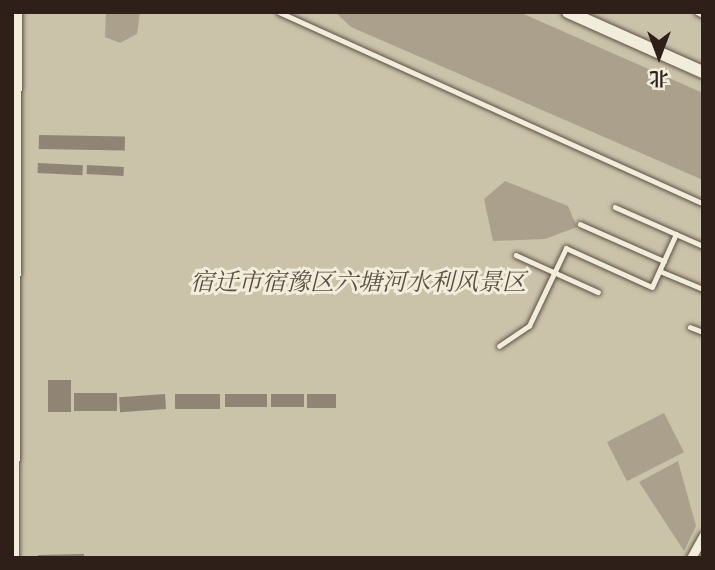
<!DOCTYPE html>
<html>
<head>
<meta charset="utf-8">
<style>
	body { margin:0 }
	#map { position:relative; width:715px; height:570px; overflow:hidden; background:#ebe3c8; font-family:Vollkorn,"Noto Serif SC",serif }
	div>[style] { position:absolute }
	.green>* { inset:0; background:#cbc2aa; transform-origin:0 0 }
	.water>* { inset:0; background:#aba08c; transform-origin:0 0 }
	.building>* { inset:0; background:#908574; transform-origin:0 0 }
	.roads { filter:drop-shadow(0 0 2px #5d5045) drop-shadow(0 0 2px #5d5045) }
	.lane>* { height:4.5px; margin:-2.25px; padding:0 2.25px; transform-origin:2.25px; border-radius:2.25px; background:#f2eddb }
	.street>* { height:9px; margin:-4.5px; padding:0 4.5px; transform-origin:4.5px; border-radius:4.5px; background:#f2eddb }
	.secondary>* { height:12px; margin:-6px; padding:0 6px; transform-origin:6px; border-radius:6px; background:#f2eddb }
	span { translate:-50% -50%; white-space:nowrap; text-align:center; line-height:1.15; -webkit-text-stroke:6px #f2eddb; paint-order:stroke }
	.park-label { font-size:24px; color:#5d5044; font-style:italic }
	.frame { position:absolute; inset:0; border:14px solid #2e1f19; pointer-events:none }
	.north { position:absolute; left:624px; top:21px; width:70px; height:70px; -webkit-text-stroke:5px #f2eddb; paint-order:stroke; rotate:180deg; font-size:19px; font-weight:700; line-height:28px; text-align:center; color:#2e1f19 }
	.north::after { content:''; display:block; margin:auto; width:24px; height:32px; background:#2e1f19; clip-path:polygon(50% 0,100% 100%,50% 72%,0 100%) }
</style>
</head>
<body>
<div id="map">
	<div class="green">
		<div style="left:12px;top:12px;width:691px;height:546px"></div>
	</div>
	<div class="water">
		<div style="clip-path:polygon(106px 12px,140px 12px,137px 34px,120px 43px,105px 37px)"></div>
		<div style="clip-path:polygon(335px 12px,519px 12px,703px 93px,703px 180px,351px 27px)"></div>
		<div style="clip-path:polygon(505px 181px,568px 206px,577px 227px,545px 239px,493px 241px,484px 199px)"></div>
		<div style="left:664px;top:413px;width:44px;height:64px;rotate:63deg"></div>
		<div style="clip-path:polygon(678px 461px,696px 526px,684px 551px,639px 482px)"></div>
	</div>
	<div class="building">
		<div style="left:39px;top:135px;width:86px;height:14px;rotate:1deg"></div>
		<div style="left:38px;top:163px;width:45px;height:10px;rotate:3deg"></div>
		<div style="left:87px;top:165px;width:37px;height:9px;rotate:3deg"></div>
		<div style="left:48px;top:380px;width:23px;height:32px"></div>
		<div style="left:117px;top:393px;width:18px;height:43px;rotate:90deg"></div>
		<div style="left:165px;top:394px;width:15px;height:46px;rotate:86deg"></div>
		<div style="left:220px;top:394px;width:15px;height:45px;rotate:90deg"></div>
		<div style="left:267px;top:394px;width:13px;height:42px;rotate:90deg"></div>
		<div style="left:304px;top:394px;width:13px;height:33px;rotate:90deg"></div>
		<div style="left:307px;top:394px;width:29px;height:14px"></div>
		<div style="clip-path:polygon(84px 554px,84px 558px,38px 558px,38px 555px)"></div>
	</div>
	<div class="roads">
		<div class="lane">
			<div style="left:279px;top:12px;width:465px;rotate:24.3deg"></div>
			<div style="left:697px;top:12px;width:7px;rotate:27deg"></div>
			<div style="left:615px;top:207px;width:96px;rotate:23.9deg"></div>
			<div style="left:580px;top:224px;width:92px;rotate:23.8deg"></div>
			<div style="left:516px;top:255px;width:90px;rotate:24.3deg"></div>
			<div style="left:660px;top:271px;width:47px;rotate:22.7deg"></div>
			<div style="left:690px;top:327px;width:14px;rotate:21deg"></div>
			<div style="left:499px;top:346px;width:36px;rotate:-34deg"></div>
			<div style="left:529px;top:326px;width:86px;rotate:-64.6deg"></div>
			<div style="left:566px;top:248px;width:94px;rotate:24.4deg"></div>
			<div style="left:652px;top:287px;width:58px;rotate:-65.6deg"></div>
		</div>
		<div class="street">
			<div style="left:691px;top:558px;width:25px;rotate:-61deg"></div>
		</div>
		<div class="secondary">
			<div style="left:568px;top:12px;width:148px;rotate:24deg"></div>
			<div style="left:13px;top:558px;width:546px;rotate:-89.69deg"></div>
		</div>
	</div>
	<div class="park-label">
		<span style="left:358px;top:285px">宿迁市宿豫区六塘河水利风景区</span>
	</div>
	<div class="frame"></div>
	<div class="north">北</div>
</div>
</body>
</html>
